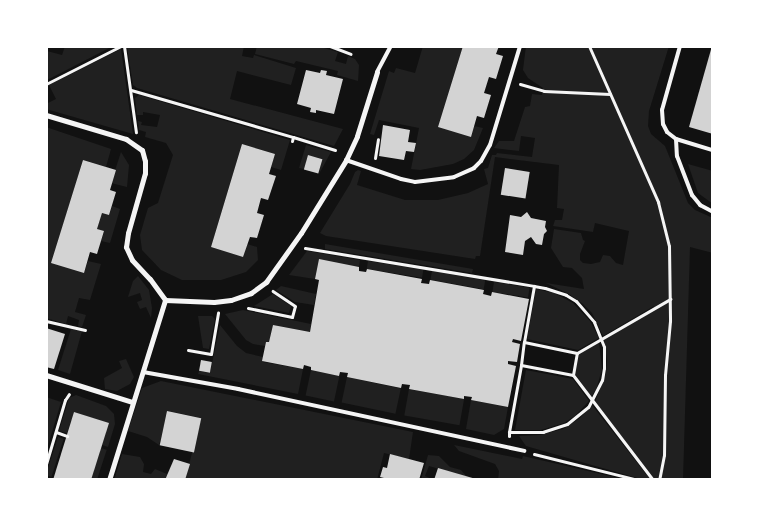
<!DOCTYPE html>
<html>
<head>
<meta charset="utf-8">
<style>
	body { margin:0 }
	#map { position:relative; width:759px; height:526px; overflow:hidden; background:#111; font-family:"Asap Condensed",sans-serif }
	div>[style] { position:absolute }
	.green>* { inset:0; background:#202020; transform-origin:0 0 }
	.building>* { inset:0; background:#d3d3d3; transform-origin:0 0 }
	.path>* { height:3px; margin:-1.5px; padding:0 1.5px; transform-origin:1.5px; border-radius:1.5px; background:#f5f5f5 }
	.service>* { height:4px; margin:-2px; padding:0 2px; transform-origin:2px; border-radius:2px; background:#f5f5f5 }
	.minor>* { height:5px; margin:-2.5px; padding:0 2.5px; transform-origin:2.5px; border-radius:2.5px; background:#f5f5f5 }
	span { translate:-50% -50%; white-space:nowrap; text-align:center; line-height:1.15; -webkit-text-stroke:4.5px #fff; paint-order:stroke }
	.frame { position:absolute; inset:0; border:48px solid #fff; pointer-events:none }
</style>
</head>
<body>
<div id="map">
	<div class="green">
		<div style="clip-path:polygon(65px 46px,113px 46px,47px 80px,47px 51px,62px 55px)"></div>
		<div style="clip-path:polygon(129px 46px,244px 46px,242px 56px,253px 58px,254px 55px,296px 68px,291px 85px,237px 71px,230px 99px,343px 129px,334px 146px,137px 88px,133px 85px,127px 47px)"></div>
		<div style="clip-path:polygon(257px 46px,317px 46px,338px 52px,335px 61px,346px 64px,348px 56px,355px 59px,359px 65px,358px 81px,337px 75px,338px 71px,296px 61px,294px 64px,255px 54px)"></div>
		<div style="clip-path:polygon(423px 46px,463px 46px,474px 126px,483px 128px,474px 150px,464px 159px,453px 164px,420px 170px,411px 169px,419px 128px,379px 120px,374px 135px,370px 134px,389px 71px,394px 73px,396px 68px,415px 73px)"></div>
		<div style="clip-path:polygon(526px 46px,669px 46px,649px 111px,648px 126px,651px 134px,665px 146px,688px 203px,695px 210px,713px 218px,713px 253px,690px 247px,683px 480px,644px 480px,526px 446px,519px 436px,540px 435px,563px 429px,580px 418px,592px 405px,646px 474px,647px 470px,595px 402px,606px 373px,607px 361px,604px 339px,653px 311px,654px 306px,603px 336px,592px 313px,583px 304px,569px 294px,546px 283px,584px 289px,582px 278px,572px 268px,563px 267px,551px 248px,554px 229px,581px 233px,583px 240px,585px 241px,580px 254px,580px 260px,583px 263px,591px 264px,600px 262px,603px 255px,610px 256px,616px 263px,623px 265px,629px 231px,595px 223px,593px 232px,553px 226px,555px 220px,562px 220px,564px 209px,557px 208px,559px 165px,495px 157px,480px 256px,476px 256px,475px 259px,326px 236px,320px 233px,350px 184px,355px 172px,358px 170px,361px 171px,357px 185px,405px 200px,438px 200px,468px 193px,488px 184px,484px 169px,488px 168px,492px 155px,496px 155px,497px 153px,532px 157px,535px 138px,521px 136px,519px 151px,494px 148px,499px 141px,514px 141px,525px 107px,530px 106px,532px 94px,542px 95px,543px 88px,528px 78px,523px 70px)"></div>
		<div style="clip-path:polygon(121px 49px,133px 134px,46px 109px,46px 104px,56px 99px,49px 85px)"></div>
		<div style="clip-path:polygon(139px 95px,290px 140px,281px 170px,271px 167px,275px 154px,242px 144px,211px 247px,243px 257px,247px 244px,257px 247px,258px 260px,246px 272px,221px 280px,182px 280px,161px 270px,142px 250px,140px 235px,148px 208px,158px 203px,173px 155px,166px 143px,145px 137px,146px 132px,139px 130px,138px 121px,142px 122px,141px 125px,157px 127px,160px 115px,143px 112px,143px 115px,137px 115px,135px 98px)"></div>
		<div style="clip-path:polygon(46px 127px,111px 149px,106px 167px,83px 160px,52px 262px,84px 272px,88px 261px,101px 264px,90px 300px,79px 298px,75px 312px,86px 315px,82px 327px,78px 326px,79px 320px,68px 316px,66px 324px,46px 318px)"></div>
		<div style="clip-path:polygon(306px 145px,331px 152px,319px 174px,322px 159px,308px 155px,304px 169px,299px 168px)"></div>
		<div style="clip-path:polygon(121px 152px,129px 165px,127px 187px,111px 183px)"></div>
		<div style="clip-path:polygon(688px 164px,713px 171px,713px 204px,698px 193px)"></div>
		<div style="clip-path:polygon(112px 206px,120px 209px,110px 243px,101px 241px,104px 232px,97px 229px,102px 213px,109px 215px)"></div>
		<div style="clip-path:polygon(325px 244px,473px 269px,472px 273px,325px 249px)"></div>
		<div style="clip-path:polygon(307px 251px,360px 260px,359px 267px,319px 260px,315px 279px,289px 275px)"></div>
		<div style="left:368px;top:261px;width:56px;height:8px;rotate:9deg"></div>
		<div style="left:432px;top:271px;width:54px;height:9px;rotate:10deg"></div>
		<div style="clip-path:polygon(138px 276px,149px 290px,152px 308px,151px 318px,146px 307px,140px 309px,137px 302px,142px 300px,140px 293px,128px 297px,133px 281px)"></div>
		<div style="left:494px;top:282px;width:36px;height:10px;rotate:9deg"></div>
		<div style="clip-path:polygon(281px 286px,316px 294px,314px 305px,295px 302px,276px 290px)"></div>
		<div style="clip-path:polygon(536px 289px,554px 293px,573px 303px,590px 321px,599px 338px,578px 350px,527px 339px)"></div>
		<div style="clip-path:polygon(273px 294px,291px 306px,289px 313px,254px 306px)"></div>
		<div style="clip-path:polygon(243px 310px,311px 324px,310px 332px,273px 325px,269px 342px,266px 342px,265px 346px,253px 344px,246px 340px,225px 314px)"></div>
		<div style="clip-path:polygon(198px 316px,212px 316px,215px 319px,209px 349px,203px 348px)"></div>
		<div style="clip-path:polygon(220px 325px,237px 346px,246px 353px,263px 357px,263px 362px,303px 369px,298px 394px,198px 374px,199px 371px,210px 373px)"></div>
		<div style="clip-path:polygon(71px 329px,82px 331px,70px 374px,58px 370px)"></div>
		<div style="clip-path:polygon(599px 342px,602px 369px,596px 390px,591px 397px,575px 374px,579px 354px)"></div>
		<div style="clip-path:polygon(126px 359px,134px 377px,130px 384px,117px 391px,105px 389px,104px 378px,122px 368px,119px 361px)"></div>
		<div style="left:311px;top:370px;width:29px;height:26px;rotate:12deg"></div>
		<div style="clip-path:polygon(526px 370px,573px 379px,589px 401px,575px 416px,564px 423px,541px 430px,515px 430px)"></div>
		<div style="left:347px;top:377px;width:55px;height:26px;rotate:12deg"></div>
		<div style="clip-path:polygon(161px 381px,413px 432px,409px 459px,384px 453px,377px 480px,185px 480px,201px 418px,168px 411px,159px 445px,147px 437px,128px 431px,142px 388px)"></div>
		<div style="left:409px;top:389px;width:56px;height:27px;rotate:10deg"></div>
		<div style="clip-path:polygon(76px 395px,106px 406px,114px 414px,115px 424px,108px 447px,102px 445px,108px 423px,74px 412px,67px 433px,59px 431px,69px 398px)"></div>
		<div style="clip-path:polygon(46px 397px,61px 402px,46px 452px)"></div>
		<div style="clip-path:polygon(471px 400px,508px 407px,504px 429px,494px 435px,466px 429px)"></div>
		<div style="left:58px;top:437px;width:6px;height:40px;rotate:18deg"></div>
		<div style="clip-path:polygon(454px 445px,522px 459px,523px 456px,627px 480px,498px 480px,499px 471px,495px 464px,459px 451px)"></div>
		<div style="left:101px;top:448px;width:6px;height:34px;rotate:18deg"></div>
		<div style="clip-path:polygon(122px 454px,140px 457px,144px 464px,143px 472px,151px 474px,155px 469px,167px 474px,165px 480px,114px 480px)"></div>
		<div style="clip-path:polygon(428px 455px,439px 456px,450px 467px,461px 470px,467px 477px,429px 466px,425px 476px,434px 480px,421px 480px)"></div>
	</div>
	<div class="building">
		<div style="clip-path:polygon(463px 46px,499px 46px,496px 54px,503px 56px,496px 79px,489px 77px,484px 93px,491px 95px,484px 118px,477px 116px,471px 137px,438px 127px)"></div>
		<div style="clip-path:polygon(712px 46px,713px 46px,713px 134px,689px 127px)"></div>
		<div style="clip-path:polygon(306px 70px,320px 73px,321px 70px,327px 71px,326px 75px,343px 79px,334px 114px,316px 110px,316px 113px,310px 112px,311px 108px,297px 104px)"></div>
		<div style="clip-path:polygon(383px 125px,410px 130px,408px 142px,416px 143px,414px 152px,406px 151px,404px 160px,379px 156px)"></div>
		<div style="clip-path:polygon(242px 144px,275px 154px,269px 174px,276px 176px,268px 200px,261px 198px,257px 213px,264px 215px,257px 238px,250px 237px,243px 257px,211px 247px)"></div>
		<div style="left:308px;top:155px;width:15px;height:15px;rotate:16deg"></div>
		<div style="clip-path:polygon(83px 160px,116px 170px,110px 190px,116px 192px,109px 215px,102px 213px,97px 229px,104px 231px,97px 254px,90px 252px,84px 273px,51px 263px)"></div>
		<div style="left:505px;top:168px;width:25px;height:27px;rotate:9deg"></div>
		<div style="clip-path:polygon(527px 212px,531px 218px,546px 221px,545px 227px,547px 231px,544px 234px,542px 245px,536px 244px,531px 237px,525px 241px,523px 255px,505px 252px,510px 215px,521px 217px)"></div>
		<div style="clip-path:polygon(319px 259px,359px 267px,359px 271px,366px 272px,367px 269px,422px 279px,421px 283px,429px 284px,430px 280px,484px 290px,483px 294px,491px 296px,492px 292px,529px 299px,521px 341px,513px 339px,512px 342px,520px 344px,517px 362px,508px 361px,508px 364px,516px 366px,508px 407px,471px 400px,472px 397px,464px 396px,464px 399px,409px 389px,410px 385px,402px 384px,401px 388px,347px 377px,348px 373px,340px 372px,339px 376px,311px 370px,311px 367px,304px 365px,303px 369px,262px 361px,266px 342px,269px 342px,273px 325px,310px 332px,319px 280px,315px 279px)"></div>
		<div style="clip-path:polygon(46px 328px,65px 334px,54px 369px,46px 367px)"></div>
		<div style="left:201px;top:360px;width:11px;height:11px;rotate:10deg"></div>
		<div style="left:167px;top:411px;width:35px;height:35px;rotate:12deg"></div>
		<div style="clip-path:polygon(74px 412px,109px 423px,91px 480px,53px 480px)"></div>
		<div style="clip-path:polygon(390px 454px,424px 463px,419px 480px,383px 480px,384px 478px,380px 477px,383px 467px,387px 468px)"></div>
		<div style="clip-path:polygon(174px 459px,190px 464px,185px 480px,165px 480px)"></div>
		<div style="clip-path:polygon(438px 468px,476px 479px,476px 480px,434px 480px)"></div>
	</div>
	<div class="path">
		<div style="left:124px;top:46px;width:87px;rotate:82.1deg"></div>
		<div style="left:330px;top:46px;width:22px;rotate:21deg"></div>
		<div style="left:589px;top:46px;width:171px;rotate:66.1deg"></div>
		<div style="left:658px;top:202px;width:45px;rotate:76deg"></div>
		<div style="left:669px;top:246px;width:75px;rotate:89.2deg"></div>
		<div style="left:670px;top:321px;width:54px;rotate:95.3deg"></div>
		<div style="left:665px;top:375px;width:80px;rotate:90.7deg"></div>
		<div style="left:664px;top:455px;width:25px;rotate:101deg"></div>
		<div style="left:46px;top:84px;width:84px;rotate:-26.9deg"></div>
		<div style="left:520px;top:84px;width:25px;rotate:16deg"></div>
		<div style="left:544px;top:91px;width:66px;rotate:2.6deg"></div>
		<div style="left:131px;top:90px;width:169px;rotate:16.2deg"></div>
		<div style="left:292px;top:141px;width:4px;rotate:-76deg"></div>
		<div style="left:293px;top:137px;width:44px;rotate:17.2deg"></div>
		<div style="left:375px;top:158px;width:19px;rotate:-81deg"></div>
		<div style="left:305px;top:248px;width:232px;rotate:9.4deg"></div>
		<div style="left:248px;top:308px;width:45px;rotate:11.6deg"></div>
		<div style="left:292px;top:317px;width:11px;rotate:-75deg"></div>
		<div style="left:295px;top:306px;width:27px;rotate:-146deg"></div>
		<div style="left:46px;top:321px;width:40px;rotate:13deg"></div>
		<div style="left:524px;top:342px;width:54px;rotate:11.7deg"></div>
		<div style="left:577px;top:353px;width:108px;rotate:-30.1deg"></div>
		<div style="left:188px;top:350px;width:23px;rotate:10deg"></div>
		<div style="left:211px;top:354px;width:42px;rotate:-80.3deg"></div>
		<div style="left:521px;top:365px;width:53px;rotate:10.9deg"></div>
		<div style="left:573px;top:375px;width:132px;rotate:52.7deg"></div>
		<div style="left:573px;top:375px;width:22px;rotate:-80deg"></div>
		<div style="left:56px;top:432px;width:12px;rotate:20deg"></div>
		<div style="left:509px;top:436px;width:4px;rotate:-90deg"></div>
		<div style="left:509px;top:432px;width:68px;rotate:-79.8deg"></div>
		<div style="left:521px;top:365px;width:23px;rotate:-83deg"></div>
		<div style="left:524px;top:342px;width:57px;rotate:-79.9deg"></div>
		<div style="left:534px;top:286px;width:11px;rotate:10deg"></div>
		<div style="left:545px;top:288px;width:22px;rotate:18deg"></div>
		<div style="left:566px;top:295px;width:12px;rotate:31deg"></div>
		<div style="left:576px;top:301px;width:28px;rotate:49deg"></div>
		<div style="left:594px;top:322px;width:27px;rotate:68deg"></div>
		<div style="left:604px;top:347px;width:21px;rotate:90deg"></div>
		<div style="left:604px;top:368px;width:12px;rotate:99deg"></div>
		<div style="left:602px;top:380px;width:30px;rotate:117deg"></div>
		<div style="left:588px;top:407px;width:27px;rotate:141deg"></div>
		<div style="left:567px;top:424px;width:25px;rotate:162deg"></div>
		<div style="left:543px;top:432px;width:34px;rotate:180deg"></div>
		<div style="left:534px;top:454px;width:107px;rotate:14deg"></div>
		<div style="left:46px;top:464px;width:67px;rotate:-73.5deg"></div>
		<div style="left:65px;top:400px;width:7px;rotate:-56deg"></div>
		<div style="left:46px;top:479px;width:3px;rotate:18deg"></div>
	</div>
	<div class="service">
		<div style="left:680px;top:46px;width:66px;rotate:105.7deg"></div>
		<div style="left:662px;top:110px;width:14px;rotate:86deg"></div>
		<div style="left:663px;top:124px;width:9px;rotate:63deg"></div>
		<div style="left:667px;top:132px;width:11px;rotate:38deg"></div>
		<div style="left:676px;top:139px;width:39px;rotate:17deg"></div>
		<div style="left:377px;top:72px;width:30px;rotate:-62deg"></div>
		<div style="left:676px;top:139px;width:17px;rotate:87deg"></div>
		<div style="left:677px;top:156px;width:42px;rotate:69deg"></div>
		<div style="left:692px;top:195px;width:13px;rotate:51deg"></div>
		<div style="left:700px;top:205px;width:15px;rotate:28deg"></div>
		<div style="left:346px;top:160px;width:58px;rotate:19.1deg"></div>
		<div style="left:401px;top:179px;width:14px;rotate:12deg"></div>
		<div style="left:415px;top:182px;width:39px;rotate:-7deg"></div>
		<div style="left:454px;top:177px;width:22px;rotate:-24deg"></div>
		<div style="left:474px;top:168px;width:10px;rotate:-45deg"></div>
		<div style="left:481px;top:161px;width:18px;rotate:-61deg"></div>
		<div style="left:490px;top:145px;width:103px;rotate:-73.1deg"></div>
		<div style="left:143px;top:372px;width:97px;rotate:10.1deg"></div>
		<div style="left:238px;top:389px;width:293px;rotate:12.2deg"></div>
	</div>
	<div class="minor">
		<div style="left:46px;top:115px;width:84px;rotate:16.7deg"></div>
		<div style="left:126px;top:139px;width:19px;rotate:35deg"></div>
		<div style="left:142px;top:150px;width:11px;rotate:75deg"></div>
		<div style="left:145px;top:161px;width:12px;rotate:90deg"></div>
		<div style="left:145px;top:173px;width:62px;rotate:105.8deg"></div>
		<div style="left:128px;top:233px;width:14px;rotate:98deg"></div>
		<div style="left:126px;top:247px;width:14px;rotate:65deg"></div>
		<div style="left:132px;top:260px;width:26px;rotate:47deg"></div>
		<div style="left:150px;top:279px;width:26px;rotate:54deg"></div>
		<div style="left:165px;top:300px;width:49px;rotate:2.3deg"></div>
		<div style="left:214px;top:302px;width:17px;rotate:-7deg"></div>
		<div style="left:231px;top:300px;width:21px;rotate:-19deg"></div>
		<div style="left:251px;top:293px;width:19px;rotate:-36deg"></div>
		<div style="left:266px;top:282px;width:60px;rotate:-54.5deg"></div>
		<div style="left:301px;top:233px;width:86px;rotate:-58.3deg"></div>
		<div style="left:346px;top:160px;width:26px;rotate:-65deg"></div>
		<div style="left:357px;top:136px;width:67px;rotate:-72.6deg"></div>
		<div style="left:46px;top:375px;width:90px;rotate:17.4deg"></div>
		<div style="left:109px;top:480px;width:189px;rotate:-72.7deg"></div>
	</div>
	<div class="frame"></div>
</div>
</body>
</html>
